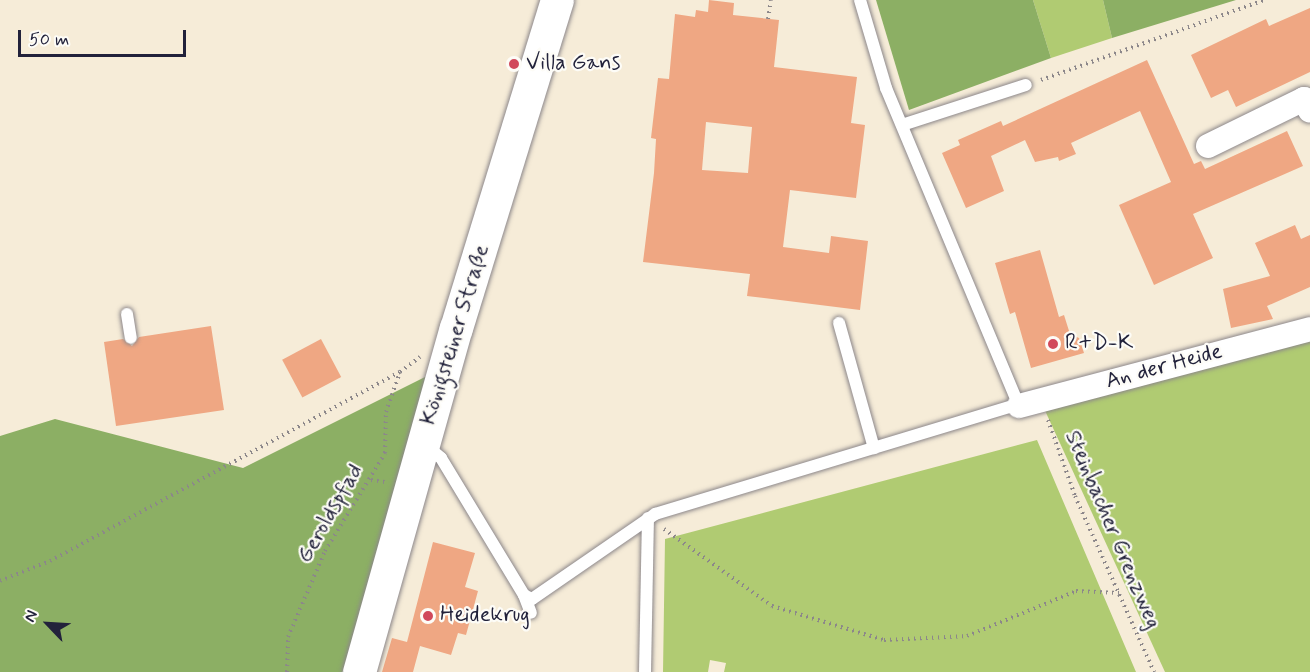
<!DOCTYPE html>
<html>
<head>
<meta charset="utf-8">
<style>
	body { margin:0 }
	#map { position:relative; width:1310px; height:672px; overflow:hidden; background:#f6ecd8; font-family:Mynerve,sans-serif }
	div>[style] { position:absolute }
	.green>* { inset:0; background:#b0cb72 }
	.forest>* { inset:0; background:#8caf64 }
	.building>* { inset:0; background:#efa783; transform-origin:0 0 }
	.path>* { height:4px; margin-top:-2px; transform-origin:0; background:repeating-linear-gradient(90deg,#8c878a 0 1.5px,transparent 0 6px) }
	.roads { filter:drop-shadow(0 0 2px #8c878a) drop-shadow(0 0 2px #8c878a) }
	.lane>* { height:12px; margin:-6px; padding:0 6px; transform-origin:6px; border-radius:6px; background:#fff }
	.street>* { height:24px; margin:-12px; padding:0 12px; transform-origin:12px; border-radius:12px; background:#fff }
	.secondary>* { height:33px; margin:-16.5px; padding:0 16.5px; transform-origin:16.5px; border-radius:16.5px; background:#fff }
	.dots>* { width:16px; height:16px; translate:-50% -50%; box-sizing:border-box; border:3px solid #fdfcf7; border-radius:50% }
	span { translate:-50% -50%; white-space:nowrap; text-align:center; line-height:1.15; -webkit-text-stroke:4.5px #fdfcf7; paint-order:stroke }
	.poi-label { font-size:22px; color:#22223b }
	.left { translate:0 -50%; text-align:left }
	.street-label { font-size:22px; color:#22223b }
	.north { position:absolute; left:18px; top:594px; width:60px; height:60px; -webkit-text-stroke:4px #fdfcf7; paint-order:stroke; rotate:295deg; font-size:16px; font-weight:700; line-height:24px; text-align:center; color:#22223b }
	.north::after { content:''; display:block; margin:auto; width:21px; height:27px; background:#22223b; clip-path:polygon(50% 0,100% 100%,50% 72%,0 100%) }
	.scale { position:absolute; left:18px; top:30px; width:168px; height:27px; box-sizing:border-box; border:3px solid #22223b; border-top:0; padding-left:8px; font-size:18px; line-height:21px; white-space:nowrap; color:#22223b; -webkit-text-stroke:4px #fdfcf7; paint-order:stroke }
</style>
</head>
<body>
<div id="map">
	<div class="green">
		<div style="clip-path:polygon(1033px 0,1103px 0,1112px 38px,1051px 58px)"></div>
		<div style="clip-path:polygon(1310px 330px,1310px 672px,1165px 672px,1042px 404px)"></div>
		<div style="clip-path:polygon(1037px 440px,1136px 672px,724px 672px,726px 663px,710px 660px,708px 672px,663px 672px,665px 539px)"></div>
	</div>
	<div class="forest">
		<div style="clip-path:polygon(876px 0,1033px 0,1051px 58px,909px 110px)"></div>
		<div style="clip-path:polygon(1103px 0,1236px 0,1112px 38px)"></div>
		<div style="clip-path:polygon(427px 376px,346px 672px,0 672px,0 436px,55px 419px,243px 468px)"></div>
	</div>
	<div class="building">
		<div style="clip-path:polygon(evenodd,709px 0,734px 3px,733px 15px,779px 20px,774px 67px,857px 77px,851px 123px,865px 125px,856px 198px,790px 190px,783px 247px,829px 253px,831px 236px,868px 241px,860px 310px,747px 296px,750px 274px,643px 262px,654px 173px,656px 139px,651px 138px,658px 78px,669px 79px,675px 14px,695px 17px,696px 10px,708px 12px,709px 0,706px 122px,752px 127px,748px 173px,702px 170px,706px 122px)"></div>
		<div style="clip-path:polygon(1310px 8px,1310px 72px,1236px 107px,1228px 90px,1211px 98px,1191px 55px,1266px 19px,1269px 26px)"></div>
		<div style="clip-path:polygon(1147px 60px,1194px 164px,1201px 161px,1205px 169px,1287px 131px,1303px 166px,1193px 214px,1213px 258px,1154px 285px,1119px 205px,1171px 182px,1140px 111px,1071px 143px,1076px 154px,1059px 161px,1058px 157px,1035px 162px,1025px 140px,991px 156px,1004px 191px,966px 208px,942px 153px,960px 145px,958px 140px,1001px 121px,1003px 126px)"></div>
		<div style="clip-path:polygon(1295px 225px,1301px 239px,1310px 235px,1310px 287px,1267px 306px,1273px 319px,1231px 328px,1223px 289px,1270px 276px,1255px 243px)"></div>
		<div style="clip-path:polygon(1040px 250px,1059px 317px,1064px 315px,1070px 334px,1079px 338px,1084px 353px,1031px 368px,1015px 312px,1010px 314px,995px 263px)"></div>
		<div style="clip-path:polygon(211px 326px,224px 410px,116px 426px,104px 342px,123px 339px,132px 346px,139px 337px)"></div>
		<div style="left:321px;top:339px;width:43px;height:44px;rotate:62deg"></div>
		<div style="clip-path:polygon(433px 542px,475px 553px,465px 587px,478px 591px,466px 635px,458px 633px,451px 655px,420px 646px,413px 672px,382px 672px,392px 638px,407px 642px)"></div>
	</div>
	<div class="path">
		<div style="left:768px;top:19px;width:19px;rotate:-81deg"></div>
		<div style="left:1041px;top:80px;width:237px;rotate:-19.7deg"></div>
		<div style="left:1048px;top:420px;width:81px;rotate:70.4deg"></div>
		<div style="left:1075px;top:496px;width:193px;rotate:65.8deg"></div>
		<div style="left:371px;top:480px;width:14px;rotate:8deg"></div>
		<div style="left:664px;top:529px;width:133px;rotate:35.5deg"></div>
		<div style="left:772px;top:606px;width:117px;rotate:16.9deg"></div>
		<div style="left:884px;top:640px;width:83px;rotate:-2.8deg"></div>
		<div style="left:967px;top:636px;width:118px;rotate:-22.4deg"></div>
		<div style="left:1076px;top:591px;width:43px;rotate:2.7deg"></div>
		<div style="left:0;top:581px;width:54px;rotate:-21.8deg"></div>
		<div style="left:50px;top:561px;width:398px;rotate:-28.4deg"></div>
		<div style="left:400px;top:372px;width:25px;rotate:-37deg"></div>
		<div style="left:287px;top:672px;width:35px;rotate:-88deg"></div>
		<div style="left:288px;top:637px;width:94px;rotate:-66.7deg"></div>
		<div style="left:325px;top:551px;width:115px;rotate:-58.5deg"></div>
		<div style="left:385px;top:453px;width:41px;rotate:-88.6deg"></div>
		<div style="left:386px;top:412px;width:42px;rotate:-70.7deg"></div>
	</div>
	<div class="roads">
		<div class="lane">
			<div style="left:860px;top:0;width:92px;rotate:73.5deg"></div>
			<div style="left:886px;top:88px;width:345px;rotate:67.3deg"></div>
			<div style="left:902px;top:125px;width:130px;rotate:-17.9deg"></div>
			<div style="left:127px;top:314px;width:24px;rotate:81deg"></div>
			<div style="left:839px;top:323px;width:130px;rotate:74.4deg"></div>
			<div style="left:424px;top:444px;width:22px;rotate:39deg"></div>
			<div style="left:441px;top:458px;width:160px;rotate:58.8deg"></div>
			<div style="left:524px;top:595px;width:19px;rotate:69deg"></div>
			<div style="left:524px;top:595px;width:9px;rotate:27deg"></div>
			<div style="left:532px;top:599px;width:150px;rotate:-34.6deg"></div>
			<div style="left:655px;top:514px;width:370px;rotate:-16.8deg"></div>
			<div style="left:645px;top:672px;width:154px;rotate:-88.9deg"></div>
		</div>
		<div class="street">
			<div style="left:1208px;top:146px;width:107px;rotate:-26.1deg"></div>
			<div style="left:1304px;top:99px;width:13px;rotate:63deg"></div>
			<div style="left:1019px;top:406px;width:301px;rotate:-14.8deg"></div>
		</div>
		<div class="secondary">
			<div style="left:359px;top:672px;width:357px;rotate:-74.3deg"></div>
			<div style="left:456px;top:328px;width:343px;rotate:-72.9deg"></div>
		</div>
	</div>
	<div class="dots">
		<div style="left:514px;top:64px;background:#d1495b"></div>
		<div style="left:1053px;top:344px;background:#d1495b"></div>
		<div style="left:428px;top:616px;background:#d1495b"></div>
	</div>
	<div class="poi-label">
		<span class="left" style="left:526px;top:64px">Villa Gans</span>
		<span class="left" style="left:1065px;top:344px">R+D-K</span>
		<span class="left" style="left:440px;top:616px">Heidekrug</span>
	</div>
	<div class="street-label">
		<span style="left:456px;top:335px;rotate:-73deg">Königsteiner Straße</span>
		<span style="left:1164px;top:367px;rotate:-15deg">An der Heide</span>
		<span style="left:331px;top:514px;rotate:-60deg">Geroldspfad</span>
		<span style="left:1112px;top:530px;rotate:67deg">Steinbacher Grenzweg</span>
	</div>
	<div class="north">N</div>
	<div class="scale">50 m</div>
</div>
</body>
</html>
